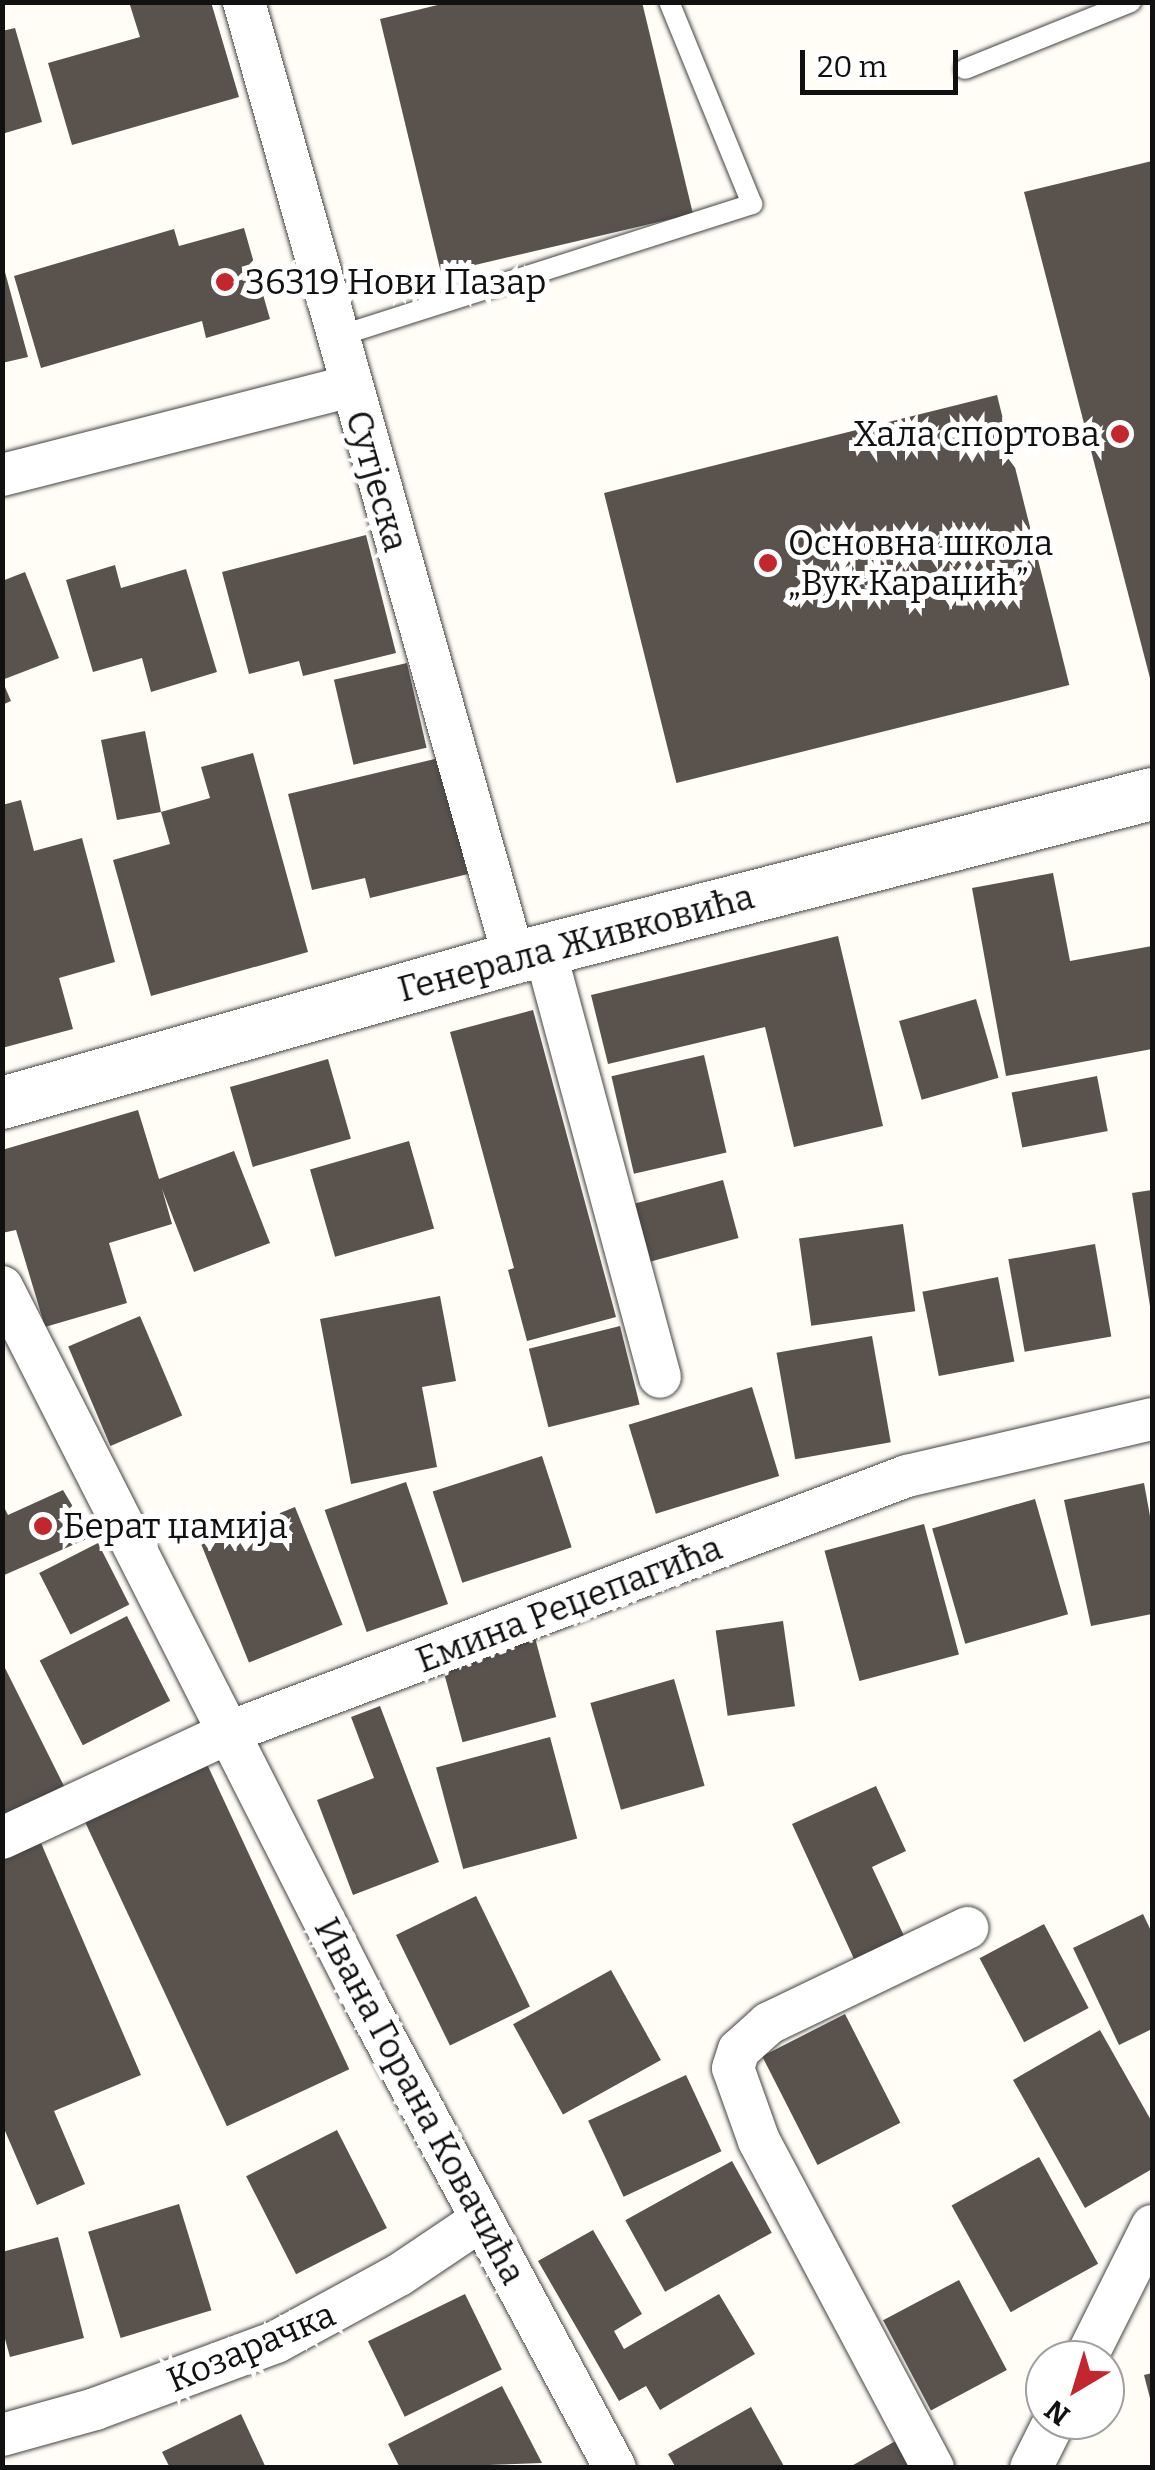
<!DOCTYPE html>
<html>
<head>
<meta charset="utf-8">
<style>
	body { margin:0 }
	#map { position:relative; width:1155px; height:2470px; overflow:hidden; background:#fffdf5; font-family:Bitter,serif }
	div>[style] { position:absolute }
	.building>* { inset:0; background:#5a524d; transform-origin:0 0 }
	.roads { filter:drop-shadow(0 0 2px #444) drop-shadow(0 0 2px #444) }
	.service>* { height:20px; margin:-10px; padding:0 10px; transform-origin:10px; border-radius:10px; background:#fff }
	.minor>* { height:42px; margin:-21px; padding:0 21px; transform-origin:21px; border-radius:21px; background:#fff }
	.tertiary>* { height:52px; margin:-26px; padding:0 26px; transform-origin:26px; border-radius:26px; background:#fff }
	.dots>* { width:28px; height:28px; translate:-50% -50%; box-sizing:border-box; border:5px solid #fff; border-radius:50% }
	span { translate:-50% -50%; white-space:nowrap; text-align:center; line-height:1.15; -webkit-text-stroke:10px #fff; paint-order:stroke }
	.poi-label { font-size:35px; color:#111 }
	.left { translate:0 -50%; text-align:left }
	.right { translate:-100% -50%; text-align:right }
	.street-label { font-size:35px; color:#111 }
	.frame { position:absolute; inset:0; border:5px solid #111; pointer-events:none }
	.north { position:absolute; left:1025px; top:2340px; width:100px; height:100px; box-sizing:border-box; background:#fff; border:2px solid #a0a0a0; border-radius:50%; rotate:218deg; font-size:28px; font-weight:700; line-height:40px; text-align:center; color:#111 }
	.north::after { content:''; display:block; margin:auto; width:35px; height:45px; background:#c4262e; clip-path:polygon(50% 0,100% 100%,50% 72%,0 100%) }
	.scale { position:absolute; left:800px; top:50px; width:158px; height:45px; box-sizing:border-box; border:5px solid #111; border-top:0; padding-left:12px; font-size:30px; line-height:35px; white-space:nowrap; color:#111; -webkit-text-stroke:8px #fff; paint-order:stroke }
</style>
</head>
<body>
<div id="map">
	<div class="building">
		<div style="clip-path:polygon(129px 2px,211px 2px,239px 97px,72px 145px,48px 63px,140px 37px)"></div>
		<div style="clip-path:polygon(450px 2px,642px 2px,693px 214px,441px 273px,380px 19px)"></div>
		<div style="clip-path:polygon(15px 28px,42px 122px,2px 134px,2px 31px)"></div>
		<div style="clip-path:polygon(1152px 161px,1152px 682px,1151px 682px,1024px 192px)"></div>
		<div style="clip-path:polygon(244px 228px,270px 319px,206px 338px,202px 321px,41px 368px,14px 276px,174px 229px,179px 246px)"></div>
		<div style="clip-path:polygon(2px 261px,28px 357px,2px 363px)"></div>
		<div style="left:997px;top:395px;width:299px;height:405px;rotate:76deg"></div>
		<div style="clip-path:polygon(366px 535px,396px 653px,303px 676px,299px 661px,249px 674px,222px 572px)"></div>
		<div style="clip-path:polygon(115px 565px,121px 588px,186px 569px,217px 672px,151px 692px,142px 658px,93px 672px,66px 580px)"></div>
		<div style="clip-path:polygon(25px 572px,59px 658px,2px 680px,2px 581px)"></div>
		<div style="left:407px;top:663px;width:87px;height:75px;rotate:77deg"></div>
		<div style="clip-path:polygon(2px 680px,11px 701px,2px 705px)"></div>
		<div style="clip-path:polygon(145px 731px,161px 812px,210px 798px,201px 767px,253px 753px,308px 952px,151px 996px,113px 860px,170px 844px,161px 812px,117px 820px,101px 740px)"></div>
		<div style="clip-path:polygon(439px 758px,468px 874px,370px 898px,365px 878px,312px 890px,288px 794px)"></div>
		<div style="clip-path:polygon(21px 800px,34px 851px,82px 838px,115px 962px,59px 978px,73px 1029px,2px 1048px,2px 805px)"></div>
		<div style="clip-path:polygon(1053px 873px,1070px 961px,1152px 946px,1152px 1049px,1006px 1076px,972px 888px)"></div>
		<div style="clip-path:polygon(838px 936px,883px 1126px,794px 1147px,765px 1027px,608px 1064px,591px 995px)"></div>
		<div style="left:976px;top:999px;width:82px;height:80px;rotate:74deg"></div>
		<div style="clip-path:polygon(533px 1010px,616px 1317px,527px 1341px,508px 1270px,514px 1268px,450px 1032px)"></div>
		<div style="left:704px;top:1055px;width:100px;height:95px;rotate:77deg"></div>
		<div style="left:328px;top:1059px;width:83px;height:102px;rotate:74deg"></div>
		<div style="left:1097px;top:1076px;width:56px;height:87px;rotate:79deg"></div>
		<div style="clip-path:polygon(138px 1110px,159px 1179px,234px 1151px,270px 1243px,194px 1272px,162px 1189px,172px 1224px,109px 1243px,127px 1303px,45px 1327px,16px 1230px,2px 1233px,2px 1150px)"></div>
		<div style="left:409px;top:1141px;width:91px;height:103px;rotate:74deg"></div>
		<div style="left:723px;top:1180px;width:60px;height:91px;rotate:75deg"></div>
		<div style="clip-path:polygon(1152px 1190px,1152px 1306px,1150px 1306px,1132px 1193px)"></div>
		<div style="left:903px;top:1224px;width:88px;height:105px;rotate:82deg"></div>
		<div style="left:1095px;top:1244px;width:94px;height:88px;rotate:80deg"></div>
		<div style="left:998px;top:1277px;width:86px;height:77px;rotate:79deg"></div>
		<div style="clip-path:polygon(440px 1296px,456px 1381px,422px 1387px,437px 1467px,351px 1484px,320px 1319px)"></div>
		<div style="left:140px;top:1316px;width:108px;height:78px;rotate:67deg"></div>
		<div style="left:620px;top:1326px;width:81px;height:94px;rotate:76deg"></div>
		<div style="left:872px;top:1336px;width:108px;height:97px;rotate:80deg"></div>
		<div style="left:752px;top:1387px;width:93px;height:129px;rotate:73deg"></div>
		<div style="left:542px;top:1456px;width:96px;height:115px;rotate:72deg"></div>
		<div style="left:406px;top:1482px;width:129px;height:86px;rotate:71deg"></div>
		<div style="clip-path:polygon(1144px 1483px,1152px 1527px,1152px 1614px,1091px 1626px,1064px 1500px)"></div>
		<div style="clip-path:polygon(63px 1490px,91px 1537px,2px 1576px,2px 1503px,8px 1515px)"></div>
		<div style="left:1035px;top:1499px;width:120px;height:107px;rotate:74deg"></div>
		<div style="left:295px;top:1507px;width:127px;height:101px;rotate:68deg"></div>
		<div style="left:924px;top:1524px;width:135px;height:103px;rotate:75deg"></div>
		<div style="left:98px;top:1543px;width:69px;height:66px;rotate:63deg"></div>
		<div style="left:127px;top:1616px;width:95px;height:98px;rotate:63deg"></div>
		<div style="left:783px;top:1621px;width:86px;height:68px;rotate:82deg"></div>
		<div style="left:534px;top:1634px;width:86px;height:97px;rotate:75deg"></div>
		<div style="clip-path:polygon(2px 1662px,66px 1790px,2px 1821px)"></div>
		<div style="left:674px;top:1679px;width:111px;height:87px;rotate:74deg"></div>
		<div style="clip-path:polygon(380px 1706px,439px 1862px,353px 1895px,317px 1800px,374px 1778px,351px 1717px)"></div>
		<div style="left:550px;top:1737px;width:105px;height:118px;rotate:75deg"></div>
		<div style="left:206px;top:1762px;width:339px;height:135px;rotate:65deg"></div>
		<div style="clip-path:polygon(876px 1786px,906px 1851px,872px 1867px,905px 1938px,855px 1961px,792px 1824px)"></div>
		<div style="clip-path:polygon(41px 1843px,141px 2075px,54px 2111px,85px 2184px,37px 2205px,2px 2124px,2px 1859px)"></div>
		<div style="left:476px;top:1896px;width:123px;height:89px;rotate:64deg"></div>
		<div style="clip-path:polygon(1143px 1914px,1152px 1933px,1152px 2029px,1119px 2045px,1073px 1948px)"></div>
		<div style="left:1044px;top:1924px;width:95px;height:73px;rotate:62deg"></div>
		<div style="left:611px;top:1970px;width:103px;height:112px;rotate:61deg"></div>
		<div style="left:845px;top:2014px;width:122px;height:93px;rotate:63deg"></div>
		<div style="clip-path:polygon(1100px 2030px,1152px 2122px,1152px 2169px,1085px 2208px,1013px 2080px)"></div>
		<div style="left:686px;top:2075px;width:84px;height:108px;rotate:65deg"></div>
		<div style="left:337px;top:2130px;width:110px;height:102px;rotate:63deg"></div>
		<div style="left:1039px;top:2157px;width:122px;height:100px;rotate:61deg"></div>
		<div style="left:732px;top:2161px;width:82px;height:122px;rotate:61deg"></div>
		<div style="left:179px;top:2204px;width:111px;height:95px;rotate:73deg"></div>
		<div style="clip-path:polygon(593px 2230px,642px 2314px,614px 2331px,624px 2349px,719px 2294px,755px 2354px,660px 2410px,646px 2386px,619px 2401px,538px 2261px)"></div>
		<div style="clip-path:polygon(58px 2237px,84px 2338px,10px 2357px,2px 2328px,2px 2252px)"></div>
		<div style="left:959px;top:2280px;width:102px;height:86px;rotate:62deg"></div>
		<div style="left:465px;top:2294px;width:84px;height:108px;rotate:64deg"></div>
		<div style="clip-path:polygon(1152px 2373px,1152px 2402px,1151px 2402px,1144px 2375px)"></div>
		<div style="clip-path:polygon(502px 2386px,542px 2463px,400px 2468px,388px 2444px)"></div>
		<div style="clip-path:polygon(751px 2407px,785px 2468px,676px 2468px,668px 2454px)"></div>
		<div style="clip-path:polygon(241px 2414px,266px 2468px,170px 2468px,162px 2452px)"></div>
		<div style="clip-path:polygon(899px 2439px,915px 2468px,848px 2468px)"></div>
	</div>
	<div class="roads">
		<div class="service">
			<div style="left:965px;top:69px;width:179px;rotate:-22deg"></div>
			<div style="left:336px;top:337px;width:437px;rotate:-17.7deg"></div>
			<div style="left:752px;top:204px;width:218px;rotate:-112.3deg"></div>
		</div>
		<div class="minor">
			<div style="left:244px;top:2px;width:993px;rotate:74.23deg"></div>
			<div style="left:2px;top:475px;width:359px;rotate:-14.3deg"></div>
			<div style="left:545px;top:951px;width:441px;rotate:74.9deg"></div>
			<div style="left:2px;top:1287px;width:805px;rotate:63.05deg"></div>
			<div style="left:367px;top:2005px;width:525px;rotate:61.82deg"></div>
			<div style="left:2px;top:1838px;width:254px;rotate:-24.9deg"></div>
			<div style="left:232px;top:1731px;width:722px;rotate:-20.7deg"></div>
			<div style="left:907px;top:1476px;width:252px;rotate:-13.1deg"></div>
			<div style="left:1085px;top:2360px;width:150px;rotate:-63.4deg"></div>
			<div style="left:2px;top:2435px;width:97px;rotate:-15.6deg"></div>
			<div style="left:95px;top:2409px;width:193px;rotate:-20.3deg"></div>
			<div style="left:276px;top:2342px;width:140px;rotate:-28.6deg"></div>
			<div style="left:399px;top:2275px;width:99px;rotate:-33.9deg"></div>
			<div style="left:933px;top:2468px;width:370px;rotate:-118deg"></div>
			<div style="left:759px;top:2141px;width:77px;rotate:-109.6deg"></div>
			<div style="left:733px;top:2068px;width:19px;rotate:-72deg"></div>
			<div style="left:739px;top:2050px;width:40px;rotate:-42deg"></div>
			<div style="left:769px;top:2023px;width:220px;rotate:-25.6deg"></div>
			<div style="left:1031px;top:2468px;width:54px;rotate:-63.4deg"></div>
		</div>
		<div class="tertiary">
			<div style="left:2px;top:1103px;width:532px;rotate:-15.81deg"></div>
			<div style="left:514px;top:958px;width:659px;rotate:-14.42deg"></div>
		</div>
	</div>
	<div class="dots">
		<div style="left:225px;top:282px;background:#c4262e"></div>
		<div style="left:1120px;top:434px;background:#c4262e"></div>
		<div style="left:768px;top:563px;background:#c4262e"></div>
		<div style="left:43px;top:1526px;background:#c4262e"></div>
	</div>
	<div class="poi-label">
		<span class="left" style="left:245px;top:282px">36319 Нови Пазар</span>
		<span class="right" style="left:1100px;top:434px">Хала спортова</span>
		<span class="left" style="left:788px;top:563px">Основна школа<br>„Вук Караџић”</span>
		<span class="left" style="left:63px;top:1526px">Берат џамија</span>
	</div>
	<div class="street-label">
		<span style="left:377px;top:481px;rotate:74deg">Сутјеска</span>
		<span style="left:576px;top:943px;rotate:-15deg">Генерала Живковића</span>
		<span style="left:569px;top:1604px;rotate:-21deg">Емина Реџепагића</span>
		<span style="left:420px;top:2101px;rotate:62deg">Ивана Горана Ковачића</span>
		<span style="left:251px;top:2347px;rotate:-23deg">Козарачка</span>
	</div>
	<div class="frame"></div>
	<div class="north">N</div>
	<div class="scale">20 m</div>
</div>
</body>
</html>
